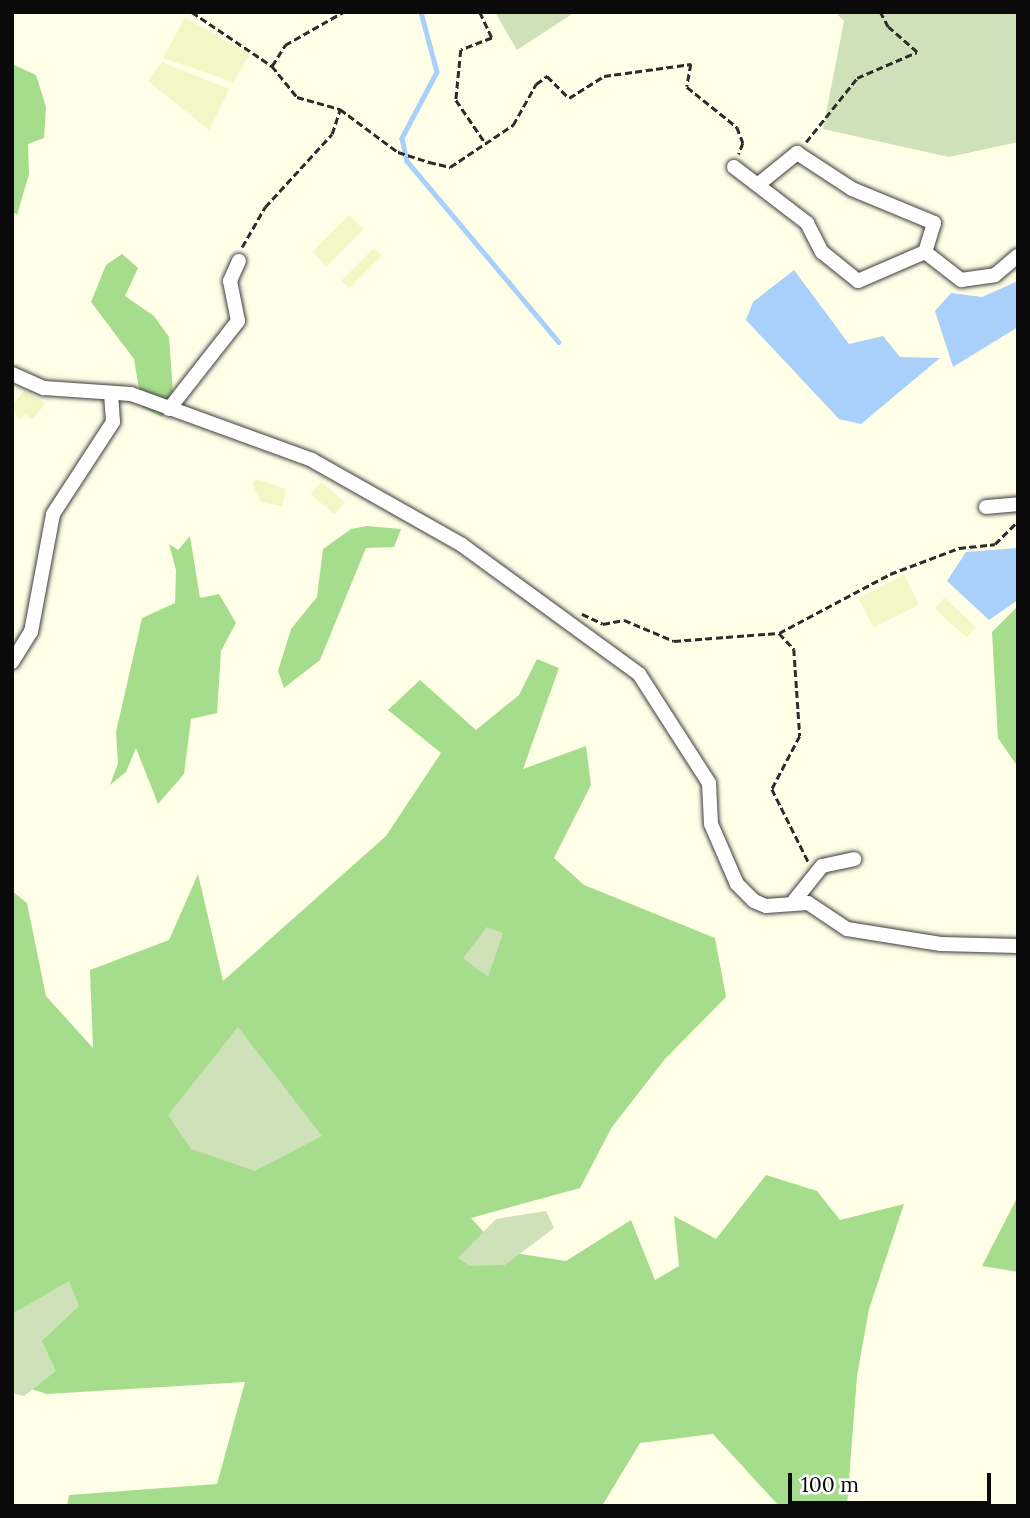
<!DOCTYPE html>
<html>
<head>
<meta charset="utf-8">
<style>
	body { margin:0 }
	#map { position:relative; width:1030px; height:1518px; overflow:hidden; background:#fffee7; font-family:Lora,serif }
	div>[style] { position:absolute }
	.farmland>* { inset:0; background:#f4f6c6; transform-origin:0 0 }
	.forest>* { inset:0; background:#a6dd8d }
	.cemetery>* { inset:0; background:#cee1b8 }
	.water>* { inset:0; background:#a8d0fa }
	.stream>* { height:4.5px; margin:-2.25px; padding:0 2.25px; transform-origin:2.25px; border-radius:2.25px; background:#a8d0fa }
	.path>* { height:2.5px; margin-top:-1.25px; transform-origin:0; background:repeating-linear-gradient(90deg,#2c2c2c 0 7px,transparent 0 10.5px) }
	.roads { filter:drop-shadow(0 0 2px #3d3d3d) drop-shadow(0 0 2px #3d3d3d) }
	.street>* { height:14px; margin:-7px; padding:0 7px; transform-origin:7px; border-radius:7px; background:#fff }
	span { translate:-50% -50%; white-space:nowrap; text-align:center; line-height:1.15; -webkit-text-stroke:7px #fff; paint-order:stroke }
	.frame { position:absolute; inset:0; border:14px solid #0a0a0a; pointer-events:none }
	.scale { position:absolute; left:788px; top:1473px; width:203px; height:32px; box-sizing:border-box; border:4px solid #0a0a0a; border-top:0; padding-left:9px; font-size:21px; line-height:24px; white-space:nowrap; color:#0a0a0a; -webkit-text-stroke:5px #fff; paint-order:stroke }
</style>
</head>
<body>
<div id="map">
	<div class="farmland">
		<div style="clip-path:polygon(185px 18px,250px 54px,233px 82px,163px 58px)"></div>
		<div style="clip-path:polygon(162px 62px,229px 89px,209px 130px,148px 81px)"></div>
		<div style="left:349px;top:215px;width:20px;height:52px;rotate:45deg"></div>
		<div style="left:374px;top:248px;width:11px;height:46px;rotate:45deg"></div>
		<div style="clip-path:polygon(25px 390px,45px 404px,32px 420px,25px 414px,19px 421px,12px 405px)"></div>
		<div style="clip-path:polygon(256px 479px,286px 489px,282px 506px,261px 502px,252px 483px)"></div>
		<div style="left:321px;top:482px;width:31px;height:16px;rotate:40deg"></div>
		<div style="left:904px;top:575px;width:33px;height:51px;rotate:63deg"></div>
		<div style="left:944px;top:598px;width:43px;height:14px;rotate:42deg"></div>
	</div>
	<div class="forest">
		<div style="clip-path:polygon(12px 64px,36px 75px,46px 107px,44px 138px,28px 144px,29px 174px,17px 215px,12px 211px)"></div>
		<div style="clip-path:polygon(122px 254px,138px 268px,125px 296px,154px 316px,169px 337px,173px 393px,162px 417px,142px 407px,134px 359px,91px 302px,106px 265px)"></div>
		<div style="clip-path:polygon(367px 526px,401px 529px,394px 547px,366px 548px,320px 660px,284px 688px,278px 671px,291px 629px,317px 597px,323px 549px,351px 529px)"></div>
		<div style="clip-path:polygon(190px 536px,200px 598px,219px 594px,236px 623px,221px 651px,217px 713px,191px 719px,184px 774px,158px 804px,136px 748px,126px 772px,110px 785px,118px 763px,116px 732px,142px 618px,175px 603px,176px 570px,169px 544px,178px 550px)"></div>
		<div style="clip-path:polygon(1018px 606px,1018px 767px,998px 738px,992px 632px)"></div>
		<div style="clip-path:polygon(537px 659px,559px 668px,523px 769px,586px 746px,591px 785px,554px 858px,584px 885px,715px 938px,726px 997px,665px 1059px,612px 1127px,580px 1188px,471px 1218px,501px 1251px,566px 1261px,631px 1220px,655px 1280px,679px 1266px,674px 1216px,716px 1239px,766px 1175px,817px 1191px,840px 1220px,904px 1204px,869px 1309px,857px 1376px,847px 1506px,779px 1506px,713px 1434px,640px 1443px,602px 1506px,67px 1506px,69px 1495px,217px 1484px,245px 1382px,47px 1394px,12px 1383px,12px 891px,27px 903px,46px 996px,93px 1048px,90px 970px,169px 940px,198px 874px,223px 981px,386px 836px,441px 753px,388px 710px,420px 680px,476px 730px,519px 695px)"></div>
		<div style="clip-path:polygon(1018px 1196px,1018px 1272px,982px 1266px)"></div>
	</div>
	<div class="cemetery">
		<div style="clip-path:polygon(495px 12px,575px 12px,517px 50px)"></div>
		<div style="clip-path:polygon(835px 12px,1018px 12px,1018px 142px,949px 157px,823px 129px,844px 21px)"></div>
		<div style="clip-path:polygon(487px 927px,503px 933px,488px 977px,463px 958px)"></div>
		<div style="clip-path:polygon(238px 1027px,322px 1136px,255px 1171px,191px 1149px,168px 1115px)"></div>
		<div style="clip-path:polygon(546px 1211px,554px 1228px,505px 1265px,470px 1266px,458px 1258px,496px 1219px)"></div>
		<div style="clip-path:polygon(69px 1281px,79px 1306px,42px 1341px,56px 1371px,24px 1396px,12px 1393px,12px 1314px)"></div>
	</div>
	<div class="water">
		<div style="clip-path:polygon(794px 270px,849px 344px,883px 336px,900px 357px,940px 358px,861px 424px,839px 419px,746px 320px,753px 302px)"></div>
		<div style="clip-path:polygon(1018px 281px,1018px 327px,953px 367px,935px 311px,951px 293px,982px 297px)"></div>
		<div style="clip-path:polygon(1018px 548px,1018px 600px,989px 620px,947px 581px,966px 552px)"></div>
	</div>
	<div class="stream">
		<div style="left:421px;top:12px;width:62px;rotate:75.1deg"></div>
		<div style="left:437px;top:72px;width:75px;rotate:117.9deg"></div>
		<div style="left:402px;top:138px;width:24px;rotate:78deg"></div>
		<div style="left:407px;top:161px;width:236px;rotate:50deg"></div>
	</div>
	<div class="path">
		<div style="left:192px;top:12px;width:97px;rotate:34deg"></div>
		<div style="left:272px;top:66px;width:40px;rotate:51deg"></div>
		<div style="left:297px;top:97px;width:45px;rotate:15.6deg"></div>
		<div style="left:340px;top:109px;width:72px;rotate:36.6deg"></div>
		<div style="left:398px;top:152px;width:33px;rotate:18deg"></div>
		<div style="left:429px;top:162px;width:22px;rotate:13deg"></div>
		<div style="left:450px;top:167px;width:76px;rotate:-33.7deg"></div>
		<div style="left:513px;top:125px;width:47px;rotate:-60.7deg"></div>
		<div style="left:536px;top:84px;width:14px;rotate:-36deg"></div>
		<div style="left:547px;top:76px;width:31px;rotate:45deg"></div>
		<div style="left:569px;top:98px;width:41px;rotate:-32.2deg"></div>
		<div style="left:604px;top:76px;width:88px;rotate:-7.9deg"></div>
		<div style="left:691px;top:64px;width:23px;rotate:100deg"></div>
		<div style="left:687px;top:87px;width:64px;rotate:38.7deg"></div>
		<div style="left:737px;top:127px;width:17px;rotate:69deg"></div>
		<div style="left:743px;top:143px;width:12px;rotate:110deg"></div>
		<div style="left:480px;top:12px;width:29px;rotate:65deg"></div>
		<div style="left:492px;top:38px;width:33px;rotate:159deg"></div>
		<div style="left:461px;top:50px;width:50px;rotate:95.7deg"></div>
		<div style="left:456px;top:100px;width:50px;rotate:55.7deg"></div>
		<div style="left:272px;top:66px;width:25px;rotate:-58deg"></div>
		<div style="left:285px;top:45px;width:67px;rotate:-29.6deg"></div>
		<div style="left:806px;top:142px;width:82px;rotate:-51.4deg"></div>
		<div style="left:857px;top:78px;width:65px;rotate:-23.4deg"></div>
		<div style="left:917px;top:52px;width:38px;rotate:-139deg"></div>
		<div style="left:888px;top:27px;width:17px;rotate:-118deg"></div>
		<div style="left:242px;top:247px;width:46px;rotate:-60.1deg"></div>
		<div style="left:265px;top:207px;width:99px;rotate:-47.5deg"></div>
		<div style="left:332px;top:134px;width:26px;rotate:-72deg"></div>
		<div style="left:582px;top:614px;width:23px;rotate:25deg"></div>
		<div style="left:603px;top:624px;width:21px;rotate:-11deg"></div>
		<div style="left:624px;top:620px;width:54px;rotate:22.8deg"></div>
		<div style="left:674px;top:641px;width:105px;rotate:-4.4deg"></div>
		<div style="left:779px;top:633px;width:126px;rotate:-28deg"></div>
		<div style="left:890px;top:574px;width:74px;rotate:-20.6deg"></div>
		<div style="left:959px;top:548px;width:36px;rotate:-6deg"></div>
		<div style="left:995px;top:544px;width:33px;rotate:-45deg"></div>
		<div style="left:779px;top:633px;width:22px;rotate:47deg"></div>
		<div style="left:794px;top:649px;width:87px;rotate:86.1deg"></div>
		<div style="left:800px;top:736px;width:60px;rotate:117.8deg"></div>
		<div style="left:772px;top:789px;width:83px;rotate:63.4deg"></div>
	</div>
	<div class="roads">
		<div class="street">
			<div style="left:734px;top:167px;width:92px;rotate:37.5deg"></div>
			<div style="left:807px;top:223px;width:33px;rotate:63deg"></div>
			<div style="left:822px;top:252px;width:46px;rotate:38.9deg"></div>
			<div style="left:858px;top:281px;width:73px;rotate:-23.4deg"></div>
			<div style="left:925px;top:252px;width:46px;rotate:37.9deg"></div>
			<div style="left:961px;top:280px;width:34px;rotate:-8deg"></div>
			<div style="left:995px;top:275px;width:30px;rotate:-40deg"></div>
			<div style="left:760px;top:183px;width:48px;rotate:-39deg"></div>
			<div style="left:797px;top:153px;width:66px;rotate:33.2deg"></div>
			<div style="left:852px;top:189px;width:89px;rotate:22.5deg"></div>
			<div style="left:934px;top:223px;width:30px;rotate:107deg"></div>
			<div style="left:12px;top:374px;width:35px;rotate:24deg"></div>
			<div style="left:44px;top:388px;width:87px;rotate:3.9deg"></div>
			<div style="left:131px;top:394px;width:193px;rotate:20deg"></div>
			<div style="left:312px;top:460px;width:172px;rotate:29.5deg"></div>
			<div style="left:462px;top:545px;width:219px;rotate:36.1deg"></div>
			<div style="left:639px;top:674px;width:130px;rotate:57.3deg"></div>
			<div style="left:709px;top:783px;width:41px;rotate:87.2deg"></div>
			<div style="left:711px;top:824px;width:65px;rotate:66.6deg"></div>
			<div style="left:737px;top:884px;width:24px;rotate:45deg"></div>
			<div style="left:754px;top:901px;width:13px;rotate:23deg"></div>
			<div style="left:766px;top:906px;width:42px;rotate:-4.1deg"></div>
			<div style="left:808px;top:903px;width:47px;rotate:33.7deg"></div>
			<div style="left:847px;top:929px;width:95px;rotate:9.1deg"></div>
			<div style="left:941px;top:944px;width:77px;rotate:1.5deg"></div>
			<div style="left:169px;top:409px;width:112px;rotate:-51.9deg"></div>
			<div style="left:238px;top:321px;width:41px;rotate:-101.3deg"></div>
			<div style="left:230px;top:281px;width:22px;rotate:-66deg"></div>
			<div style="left:986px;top:507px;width:32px;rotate:-5deg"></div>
			<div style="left:12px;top:662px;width:36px;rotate:-58deg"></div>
			<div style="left:31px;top:632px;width:120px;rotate:-79.4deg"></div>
			<div style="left:53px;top:514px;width:110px;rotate:-56.9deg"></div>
			<div style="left:113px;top:422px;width:29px;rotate:-94deg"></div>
			<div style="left:794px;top:901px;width:45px;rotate:-51.3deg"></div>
			<div style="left:822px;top:866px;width:33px;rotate:-12deg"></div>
		</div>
	</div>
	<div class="frame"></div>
	<div class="scale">100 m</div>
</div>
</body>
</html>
